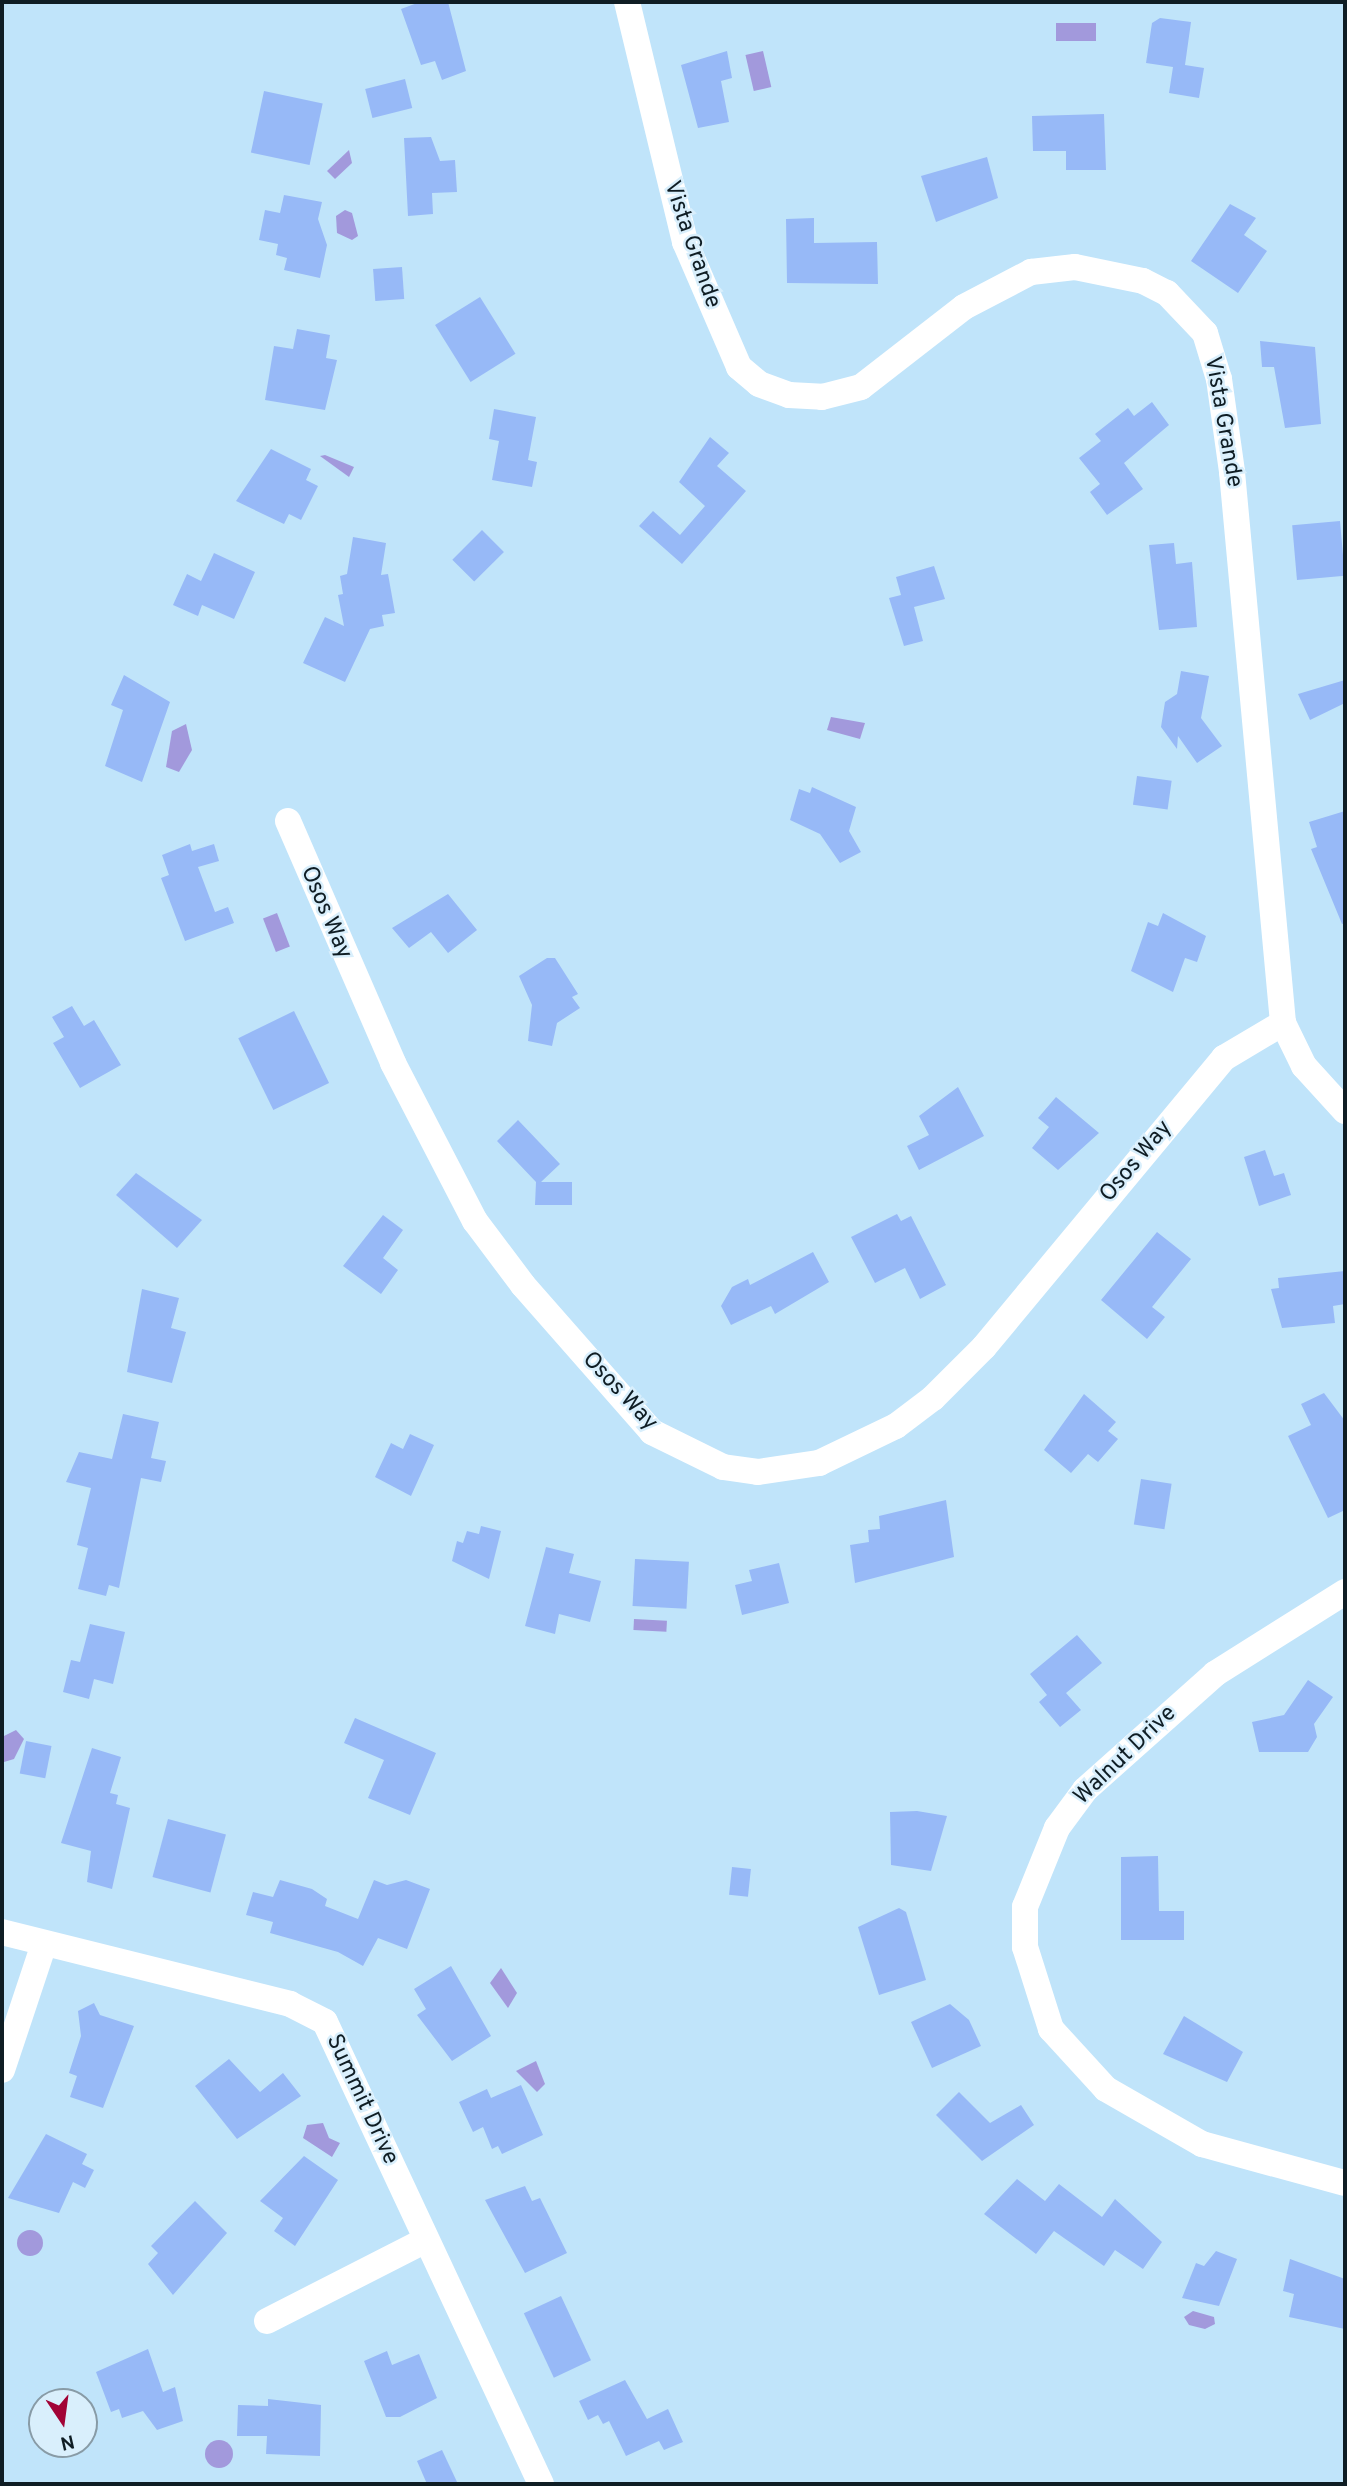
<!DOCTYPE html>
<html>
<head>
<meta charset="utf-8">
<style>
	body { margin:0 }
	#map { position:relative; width:1347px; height:2486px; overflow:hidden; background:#c0e4fa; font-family:Overpass,sans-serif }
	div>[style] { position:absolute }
	.water>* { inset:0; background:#a299dc; transform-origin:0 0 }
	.round { border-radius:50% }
	.building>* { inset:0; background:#97b9f7; transform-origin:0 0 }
	.minor>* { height:26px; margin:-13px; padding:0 13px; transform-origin:13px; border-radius:13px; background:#fff }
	span { translate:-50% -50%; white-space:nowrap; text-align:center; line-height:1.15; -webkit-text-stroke:5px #d9effc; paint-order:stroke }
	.street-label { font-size:23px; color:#0f1d24 }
	.frame { position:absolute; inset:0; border:4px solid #0f1d24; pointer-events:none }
	.north { position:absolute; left:28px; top:2388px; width:70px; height:70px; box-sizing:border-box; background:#d9effc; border:2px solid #889ba6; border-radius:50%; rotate:167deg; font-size:19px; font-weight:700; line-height:28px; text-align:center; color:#0f1d24 }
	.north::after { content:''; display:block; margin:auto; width:24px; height:32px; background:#a20336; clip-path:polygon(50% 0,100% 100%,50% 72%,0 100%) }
</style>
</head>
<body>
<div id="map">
	<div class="water">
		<div style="left:1096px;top:23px;width:18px;height:40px;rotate:90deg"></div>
		<div style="left:763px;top:51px;width:37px;height:18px;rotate:77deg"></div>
		<div style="clip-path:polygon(349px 150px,352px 163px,335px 179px,327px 171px)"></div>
		<div style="clip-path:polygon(345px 210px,352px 213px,358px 236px,352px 240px,337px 233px,336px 216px)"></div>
		<div style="clip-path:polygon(320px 456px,325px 455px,354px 467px,349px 477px)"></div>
		<div style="clip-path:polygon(831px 717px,865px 723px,860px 739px,827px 730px)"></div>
		<div style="clip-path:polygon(186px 724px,192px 750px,179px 772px,166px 767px,172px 731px)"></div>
		<div style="left:277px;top:913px;width:36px;height:15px;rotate:69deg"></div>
		<div style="left:634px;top:1619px;width:33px;height:11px;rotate:3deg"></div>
		<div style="clip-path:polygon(16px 1730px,24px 1739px,14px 1759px,4px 1762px,2px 1737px)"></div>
		<div style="clip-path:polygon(501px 1968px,517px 1993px,508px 2008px,490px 1983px)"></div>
		<div style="clip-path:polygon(536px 2061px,545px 2084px,537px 2092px,516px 2071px)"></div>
		<div style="clip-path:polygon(323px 2123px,329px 2138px,340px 2143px,332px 2157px,303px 2138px,307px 2125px)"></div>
		<div class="round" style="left:17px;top:2230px;width:26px;height:26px"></div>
		<div style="clip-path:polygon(1193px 2311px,1214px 2317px,1215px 2324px,1205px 2329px,1189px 2325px,1184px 2317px)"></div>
		<div class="round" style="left:205px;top:2440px;width:28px;height:28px"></div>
	</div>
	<div class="building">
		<div style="clip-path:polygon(420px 2px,448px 2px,466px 71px,442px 80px,435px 61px,421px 65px,401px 9px)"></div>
		<div style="clip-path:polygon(1160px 18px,1191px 22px,1185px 65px,1204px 68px,1199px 98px,1169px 93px,1173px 67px,1146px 63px,1152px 23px)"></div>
		<div style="clip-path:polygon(727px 51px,732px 78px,721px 81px,729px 122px,698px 128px,681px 65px)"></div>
		<div style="left:405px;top:79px;width:30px;height:41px;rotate:76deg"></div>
		<div style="left:264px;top:91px;width:60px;height:63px;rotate:12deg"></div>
		<div style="clip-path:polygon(1104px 114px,1106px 170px,1066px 170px,1066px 151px,1033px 151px,1032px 116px)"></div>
		<div style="clip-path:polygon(431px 137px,440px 161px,455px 160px,457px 192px,432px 193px,433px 214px,408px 216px,404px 138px)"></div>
		<div style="clip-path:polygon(987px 157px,998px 198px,936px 222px,921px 176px)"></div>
		<div style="clip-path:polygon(284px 195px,322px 202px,318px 219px,327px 245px,320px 278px,284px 270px,287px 258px,276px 255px,278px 244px,259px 240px,265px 210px,280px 213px)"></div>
		<div style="clip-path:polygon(1230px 204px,1256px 218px,1244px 235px,1267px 251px,1238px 293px,1191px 261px)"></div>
		<div style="clip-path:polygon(814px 218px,814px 243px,877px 242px,878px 284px,787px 283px,786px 219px)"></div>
		<div style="left:402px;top:267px;width:32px;height:29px;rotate:86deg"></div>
		<div style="left:480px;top:297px;width:67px;height:53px;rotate:58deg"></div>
		<div style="clip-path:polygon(297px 329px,330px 335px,326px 358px,337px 360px,325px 410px,265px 400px,274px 346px,293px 349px)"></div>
		<div style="clip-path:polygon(1260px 341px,1315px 347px,1321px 424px,1285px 428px,1274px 367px,1262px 367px)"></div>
		<div style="clip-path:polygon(1152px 402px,1169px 425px,1124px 463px,1143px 489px,1107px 515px,1090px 492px,1100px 484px,1079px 458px,1101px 441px,1095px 434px,1128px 408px,1134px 416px)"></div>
		<div style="clip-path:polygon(494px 409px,536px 417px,528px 460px,537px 462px,532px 487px,492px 480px,499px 441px,489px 439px)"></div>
		<div style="clip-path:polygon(710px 437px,729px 453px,717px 466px,746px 491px,682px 564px,639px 526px,653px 511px,680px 535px,705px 506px,679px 482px)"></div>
		<div style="clip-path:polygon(271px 449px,311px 469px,306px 480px,318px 486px,301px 520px,289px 514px,284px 524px,236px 501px)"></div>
		<div style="left:1340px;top:521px;width:55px;height:48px;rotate:85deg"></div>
		<div style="left:482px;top:530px;width:31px;height:42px;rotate:45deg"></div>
		<div style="clip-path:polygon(353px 537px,386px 543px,381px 575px,388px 574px,395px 613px,382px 615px,384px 626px,370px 629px,345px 682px,303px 663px,325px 617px,344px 626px,338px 595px,343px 594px,340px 576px,347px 574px)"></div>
		<div style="clip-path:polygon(1174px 543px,1176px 564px,1192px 562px,1197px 627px,1159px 630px,1149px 545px)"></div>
		<div style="clip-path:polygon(214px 553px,255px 572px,234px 619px,202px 605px,198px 616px,173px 605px,187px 574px,201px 581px)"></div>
		<div style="clip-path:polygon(934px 566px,945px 599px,914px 607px,923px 641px,904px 646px,889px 598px,901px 595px,896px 577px)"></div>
		<div style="clip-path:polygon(1181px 671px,1209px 676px,1201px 718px,1222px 746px,1197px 763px,1178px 736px,1177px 749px,1161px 727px,1165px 702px,1177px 694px)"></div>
		<div style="clip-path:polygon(124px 675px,170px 702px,142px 782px,105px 766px,123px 710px,111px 705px)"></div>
		<div style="clip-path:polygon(1345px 680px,1345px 703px,1310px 720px,1298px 694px)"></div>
		<div style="left:1137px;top:776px;width:35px;height:29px;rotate:8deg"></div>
		<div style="clip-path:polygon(812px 787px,856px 807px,849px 831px,861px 852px,840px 863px,820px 834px,790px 820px,799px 789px,810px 793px)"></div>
		<div style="clip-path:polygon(1345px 811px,1345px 923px,1342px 924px,1311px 849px,1317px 847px,1309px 822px)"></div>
		<div style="clip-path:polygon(190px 844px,192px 851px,214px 844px,219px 861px,198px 867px,215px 912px,228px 907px,234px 923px,185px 941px,161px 878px,169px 875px,162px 855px)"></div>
		<div style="clip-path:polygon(448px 894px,477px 930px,448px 953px,431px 932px,409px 948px,392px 928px)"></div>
		<div style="clip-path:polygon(1163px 913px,1206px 936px,1197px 962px,1185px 958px,1173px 992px,1131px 971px,1148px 922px,1158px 926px)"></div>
		<div style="clip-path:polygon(547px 958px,555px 958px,578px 994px,572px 997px,580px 1008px,557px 1023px,552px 1046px,528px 1041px,532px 1005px,519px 976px)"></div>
		<div style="clip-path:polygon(72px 1006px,84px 1026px,94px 1020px,121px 1065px,80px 1088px,53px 1043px,64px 1037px,52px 1017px)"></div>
		<div style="left:294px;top:1011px;width:80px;height:62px;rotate:64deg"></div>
		<div style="clip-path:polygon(958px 1087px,984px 1136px,919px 1170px,907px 1146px,929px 1135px,919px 1116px)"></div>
		<div style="clip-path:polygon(1056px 1097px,1099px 1133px,1058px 1170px,1032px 1148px,1049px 1127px,1038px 1118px)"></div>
		<div style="clip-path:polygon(518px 1120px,560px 1164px,541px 1182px,572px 1182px,572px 1205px,535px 1205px,536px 1182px,497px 1141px)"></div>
		<div style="clip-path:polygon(1265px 1150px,1274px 1176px,1284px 1173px,1291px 1195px,1259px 1206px,1244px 1157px)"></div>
		<div style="clip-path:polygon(136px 1173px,202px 1220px,177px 1248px,116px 1195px)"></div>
		<div style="clip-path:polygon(897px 1214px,901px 1221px,911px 1216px,946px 1285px,920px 1299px,905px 1268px,875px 1283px,851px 1237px)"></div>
		<div style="clip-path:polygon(383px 1215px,403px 1230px,383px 1258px,398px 1270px,381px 1294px,343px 1266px)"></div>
		<div style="clip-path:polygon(1157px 1232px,1191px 1259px,1152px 1307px,1165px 1317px,1147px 1339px,1101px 1300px)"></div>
		<div style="clip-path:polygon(813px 1252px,829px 1282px,775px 1314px,771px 1306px,731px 1325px,721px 1306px,732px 1287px,748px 1279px,750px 1285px)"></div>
		<div style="clip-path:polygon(1345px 1271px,1345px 1304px,1333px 1306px,1335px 1323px,1282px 1328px,1271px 1289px,1279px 1288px,1278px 1278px)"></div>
		<div style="clip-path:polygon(142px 1289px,179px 1298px,171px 1328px,186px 1332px,172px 1383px,127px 1372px)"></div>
		<div style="clip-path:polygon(1324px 1393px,1345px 1421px,1345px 1510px,1328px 1518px,1288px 1436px,1311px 1425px,1301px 1404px)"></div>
		<div style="clip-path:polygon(1084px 1394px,1116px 1422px,1108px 1431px,1118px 1439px,1098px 1462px,1088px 1454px,1071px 1473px,1044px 1450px)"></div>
		<div style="clip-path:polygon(123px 1414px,159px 1422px,151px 1458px,166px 1461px,161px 1482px,141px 1478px,119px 1588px,109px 1585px,106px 1596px,78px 1589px,88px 1548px,77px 1545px,91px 1488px,66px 1482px,79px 1452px,112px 1459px)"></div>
		<div style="clip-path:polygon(410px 1434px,434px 1445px,411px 1496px,375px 1477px,391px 1443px,403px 1449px)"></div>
		<div style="left:1141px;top:1479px;width:31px;height:46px;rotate:9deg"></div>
		<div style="clip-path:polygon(946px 1500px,954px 1557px,855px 1583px,850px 1545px,869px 1542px,868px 1530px,880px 1529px,879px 1516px)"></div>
		<div style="clip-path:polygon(481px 1526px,501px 1531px,489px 1579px,452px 1561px,457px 1541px,463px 1543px,467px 1531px,479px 1534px)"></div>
		<div style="clip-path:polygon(546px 1547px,574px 1554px,569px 1573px,601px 1581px,590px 1622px,559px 1614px,555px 1634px,525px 1626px)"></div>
		<div style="left:635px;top:1559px;width:54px;height:47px;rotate:3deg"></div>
		<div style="clip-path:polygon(779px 1563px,789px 1603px,742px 1615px,735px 1585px,752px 1581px,749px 1570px)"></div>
		<div style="clip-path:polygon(90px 1624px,125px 1632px,113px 1684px,94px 1679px,89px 1699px,63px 1692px,71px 1660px,80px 1662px)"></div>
		<div style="clip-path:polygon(1077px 1635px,1102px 1663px,1066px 1693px,1081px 1710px,1060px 1727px,1039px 1702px,1047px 1695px,1030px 1674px)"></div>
		<div style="clip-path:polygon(1308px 1680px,1333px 1697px,1314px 1724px,1317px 1737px,1308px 1752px,1259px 1752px,1252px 1722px,1284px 1715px)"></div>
		<div style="clip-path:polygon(355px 1718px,436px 1753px,410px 1815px,368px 1798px,384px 1760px,344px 1743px)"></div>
		<div style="left:26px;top:1741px;width:26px;height:33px;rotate:11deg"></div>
		<div style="clip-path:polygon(92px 1748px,121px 1757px,110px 1793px,118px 1795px,116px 1804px,130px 1808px,112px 1889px,87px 1882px,91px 1851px,61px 1843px)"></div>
		<div style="clip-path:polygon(917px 1811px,947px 1816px,931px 1871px,891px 1865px,890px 1812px)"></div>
		<div style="left:168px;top:1819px;width:60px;height:60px;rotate:15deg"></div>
		<div style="clip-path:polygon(1158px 1856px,1159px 1911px,1184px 1911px,1184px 1940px,1121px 1940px,1121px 1857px)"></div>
		<div style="left:732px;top:1867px;width:19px;height:28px;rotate:6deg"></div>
		<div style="clip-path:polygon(280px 1880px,312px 1889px,327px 1899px,325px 1906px,358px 1919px,374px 1880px,387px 1885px,406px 1880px,430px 1889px,407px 1949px,378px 1938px,363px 1966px,338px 1952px,270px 1933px,273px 1922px,246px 1915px,253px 1892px,273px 1897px)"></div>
		<div style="clip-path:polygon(899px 1908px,906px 1912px,926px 1980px,879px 1995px,858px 1927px)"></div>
		<div style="clip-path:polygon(451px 1966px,491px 2036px,452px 2061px,417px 2015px,426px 2009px,414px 1989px)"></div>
		<div style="clip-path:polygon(94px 2003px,100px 2015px,134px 2026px,103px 2108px,70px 2097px,77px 2076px,69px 2073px,81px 2036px,78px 2011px)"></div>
		<div style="clip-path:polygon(950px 2004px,969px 2020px,981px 2046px,932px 2068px,911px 2022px)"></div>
		<div style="clip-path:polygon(1184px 2016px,1243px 2052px,1227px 2082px,1163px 2054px)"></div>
		<div style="clip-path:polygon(229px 2059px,260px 2092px,283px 2073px,301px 2096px,237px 2139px,195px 2086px)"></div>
		<div style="clip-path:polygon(521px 2085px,543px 2135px,502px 2154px,498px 2146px,492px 2149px,483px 2127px,473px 2132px,459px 2102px,487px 2089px,491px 2098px)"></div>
		<div style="clip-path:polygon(959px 2092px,990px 2123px,1021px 2105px,1034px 2125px,982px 2161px,936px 2115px)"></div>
		<div style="clip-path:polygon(46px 2134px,87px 2154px,82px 2164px,94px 2170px,85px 2188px,73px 2182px,59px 2213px,8px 2198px)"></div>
		<div style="clip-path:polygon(304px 2156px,338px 2180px,295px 2246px,274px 2231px,283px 2218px,260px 2201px)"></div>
		<div style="clip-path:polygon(1017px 2179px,1045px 2201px,1059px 2184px,1102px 2217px,1115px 2199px,1162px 2242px,1143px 2269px,1115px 2250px,1104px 2266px,1054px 2231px,1036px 2254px,984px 2214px)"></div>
		<div style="clip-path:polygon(525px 2186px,532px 2201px,540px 2198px,567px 2253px,525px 2273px,485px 2200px)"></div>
		<div style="clip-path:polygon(195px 2201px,227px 2233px,173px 2295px,148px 2264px,158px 2253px,151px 2246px)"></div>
		<div style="clip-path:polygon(1216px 2251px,1237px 2259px,1219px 2306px,1182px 2298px,1196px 2263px,1204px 2266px)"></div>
		<div style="clip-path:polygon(1290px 2259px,1345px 2279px,1345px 2329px,1289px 2317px,1294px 2294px,1283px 2291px)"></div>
		<div style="left:561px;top:2296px;width:71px;height:41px;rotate:65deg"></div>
		<div style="clip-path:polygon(148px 2349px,163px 2392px,175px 2387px,183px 2421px,157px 2430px,143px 2411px,122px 2418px,119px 2409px,111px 2412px,96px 2372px)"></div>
		<div style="clip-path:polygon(387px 2351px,392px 2365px,419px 2354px,437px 2398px,400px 2417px,386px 2417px,364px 2361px)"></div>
		<div style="clip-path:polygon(625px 2380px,647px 2419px,668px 2409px,683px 2442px,664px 2450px,659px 2441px,626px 2456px,609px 2421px,603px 2424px,598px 2415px,588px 2420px,579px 2401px)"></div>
		<div style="clip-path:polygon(268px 2399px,321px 2405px,320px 2456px,266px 2454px,267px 2436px,237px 2436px,238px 2405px,268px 2406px)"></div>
		<div style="clip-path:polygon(442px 2450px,458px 2484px,427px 2484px,417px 2461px)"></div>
	</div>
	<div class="minor">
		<div style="left:627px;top:2px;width:247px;rotate:76.4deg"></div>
		<div style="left:685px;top:242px;width:136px;rotate:66.6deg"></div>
		<div style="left:739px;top:367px;width:26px;rotate:40deg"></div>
		<div style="left:759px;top:384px;width:32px;rotate:20deg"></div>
		<div style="left:789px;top:395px;width:33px;rotate:3deg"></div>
		<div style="left:822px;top:397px;width:40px;rotate:-14.4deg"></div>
		<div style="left:861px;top:387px;width:130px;rotate:-37.8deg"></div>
		<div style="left:964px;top:307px;width:76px;rotate:-27.6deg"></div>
		<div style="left:1031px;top:272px;width:44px;rotate:-6.5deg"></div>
		<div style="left:1075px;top:267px;width:69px;rotate:11.6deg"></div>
		<div style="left:1143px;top:281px;width:27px;rotate:27deg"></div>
		<div style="left:1167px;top:293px;width:55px;rotate:46.5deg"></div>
		<div style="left:1205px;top:333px;width:48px;rotate:73.1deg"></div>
		<div style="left:1219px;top:379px;width:94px;rotate:82deg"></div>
		<div style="left:1232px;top:472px;width:553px;rotate:84.71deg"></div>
		<div style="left:1283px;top:1023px;width:48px;rotate:64deg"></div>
		<div style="left:1304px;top:1066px;width:61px;rotate:47.7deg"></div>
		<div style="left:288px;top:821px;width:264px;rotate:66.5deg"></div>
		<div style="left:393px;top:1063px;width:178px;rotate:62.6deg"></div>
		<div style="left:475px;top:1221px;width:80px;rotate:53.1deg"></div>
		<div style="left:523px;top:1285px;width:196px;rotate:48.7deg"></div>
		<div style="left:652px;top:1432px;width:79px;rotate:26.2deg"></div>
		<div style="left:723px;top:1467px;width:35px;rotate:8deg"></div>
		<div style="left:758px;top:1472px;width:62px;rotate:-8.4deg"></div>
		<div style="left:819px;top:1463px;width:85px;rotate:-25.7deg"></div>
		<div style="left:896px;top:1426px;width:46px;rotate:-37.1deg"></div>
		<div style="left:933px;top:1398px;width:72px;rotate:-45deg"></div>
		<div style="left:984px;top:1347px;width:376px;rotate:-50.3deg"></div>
		<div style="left:1224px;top:1058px;width:69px;rotate:-30.7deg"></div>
		<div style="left:1345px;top:1592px;width:154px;rotate:147.8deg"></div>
		<div style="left:1215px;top:1674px;width:174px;rotate:138.3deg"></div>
		<div style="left:1085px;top:1790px;width:47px;rotate:126.4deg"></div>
		<div style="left:1057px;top:1828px;width:85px;rotate:112.1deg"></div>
		<div style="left:1025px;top:1907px;width:40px;rotate:90deg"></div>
		<div style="left:1025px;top:1947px;width:86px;rotate:72.4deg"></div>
		<div style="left:1051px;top:2029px;width:81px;rotate:47.5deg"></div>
		<div style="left:1106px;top:2089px;width:111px;rotate:29.8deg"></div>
		<div style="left:1202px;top:2144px;width:148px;rotate:15.3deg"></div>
		<div style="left:2px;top:1932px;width:297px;rotate:14deg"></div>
		<div style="left:290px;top:2004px;width:39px;rotate:27deg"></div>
		<div style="left:325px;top:2022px;width:510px;rotate:64.94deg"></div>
		<div style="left:2px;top:2070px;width:133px;rotate:-71.6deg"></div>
		<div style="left:267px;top:2321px;width:178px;rotate:-27deg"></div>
	</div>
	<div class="street-label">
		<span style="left:691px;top:245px;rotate:71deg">Vista Grande</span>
		<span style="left:1222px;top:422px;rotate:80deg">Vista Grande</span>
		<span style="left:325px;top:913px;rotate:67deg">Osos Way</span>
		<span style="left:1137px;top:1162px;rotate:-50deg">Osos Way</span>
		<span style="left:619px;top:1392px;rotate:47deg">Osos Way</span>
		<span style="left:1126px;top:1756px;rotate:-44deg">Walnut Drive</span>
		<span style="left:361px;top:2100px;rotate:65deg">Summit Drive</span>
	</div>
	<div class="frame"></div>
	<div class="north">N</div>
</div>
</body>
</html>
